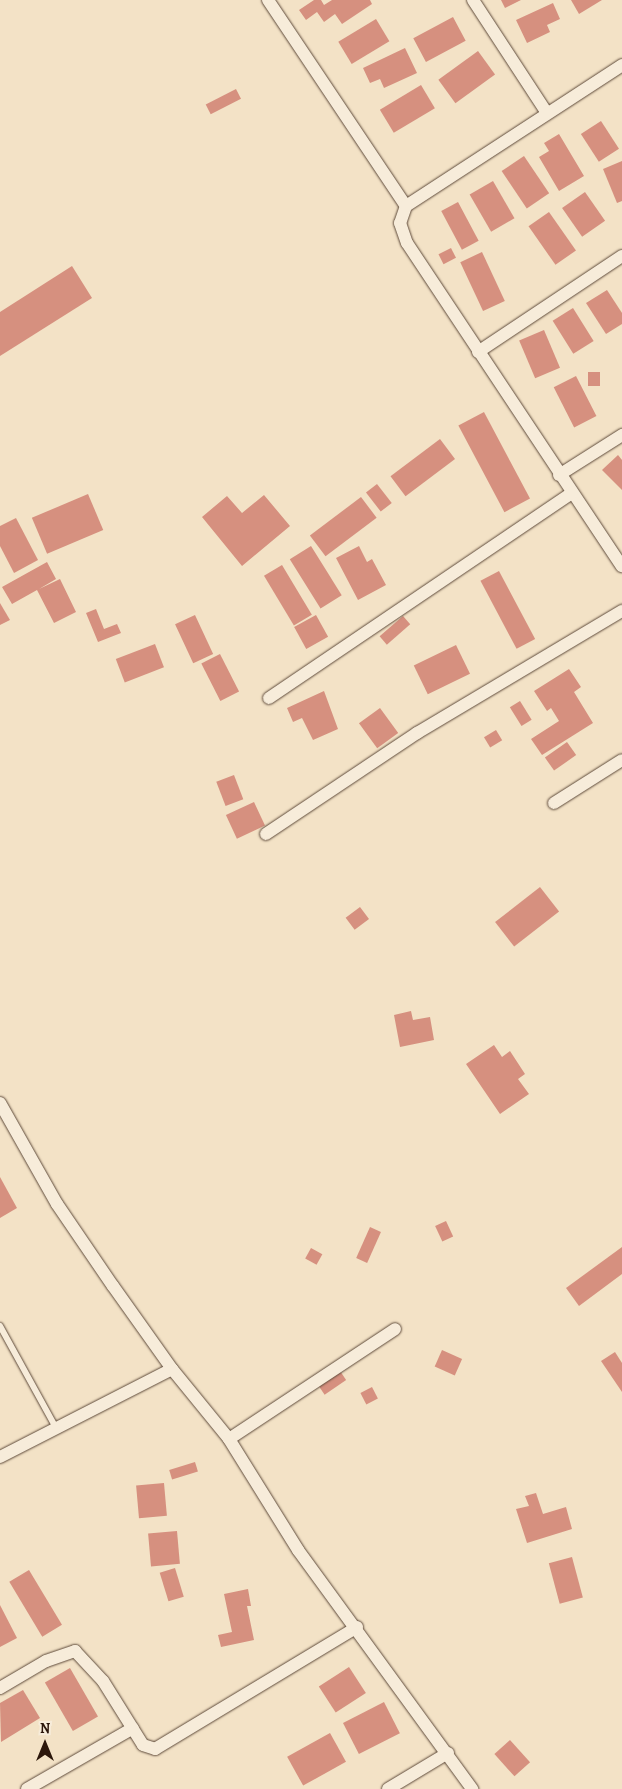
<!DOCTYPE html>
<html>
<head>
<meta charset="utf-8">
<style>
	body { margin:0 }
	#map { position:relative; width:622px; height:1789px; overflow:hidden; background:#f3e2c6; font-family:Alegreya,serif }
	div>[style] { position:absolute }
	.building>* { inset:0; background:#d6907f; transform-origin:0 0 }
	.roads { filter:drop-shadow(0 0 1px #5e4a3a) drop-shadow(0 0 1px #5e4a3a) }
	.service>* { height:6px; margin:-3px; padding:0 3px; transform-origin:3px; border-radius:3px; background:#f7ecda }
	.minor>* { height:12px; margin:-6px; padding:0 6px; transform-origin:6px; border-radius:6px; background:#f7ecda }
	span { translate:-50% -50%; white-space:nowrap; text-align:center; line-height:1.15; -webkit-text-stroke:4.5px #f7ecda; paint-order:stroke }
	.north { position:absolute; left:20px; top:1719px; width:50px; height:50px; -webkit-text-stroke:4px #f7ecda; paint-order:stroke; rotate:0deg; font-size:14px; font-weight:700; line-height:20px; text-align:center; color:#2c170b }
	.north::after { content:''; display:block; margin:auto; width:18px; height:22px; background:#2c170b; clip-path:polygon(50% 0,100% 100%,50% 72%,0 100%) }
</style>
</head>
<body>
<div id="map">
	<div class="building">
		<div style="clip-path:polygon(314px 0,321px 0,324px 5px,332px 0,370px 0,372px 4px,342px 24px,335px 14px,324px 22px,317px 12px,306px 20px,299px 10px)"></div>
		<div style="clip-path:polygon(501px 0,521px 0,505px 8px)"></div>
		<div style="clip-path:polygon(571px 0,602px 0,579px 14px)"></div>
		<div style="clip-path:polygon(553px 3px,560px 19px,547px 25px,550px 32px,527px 43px,516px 20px)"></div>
		<div style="left:453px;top:17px;width:27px;height:45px;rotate:62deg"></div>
		<div style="left:376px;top:19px;width:26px;height:44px;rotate:59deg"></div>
		<div style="clip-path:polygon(405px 48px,417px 73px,384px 88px,380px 79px,370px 83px,363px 68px)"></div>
		<div style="left:478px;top:51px;width:29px;height:49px;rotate:54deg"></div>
		<div style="left:421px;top:85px;width:27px;height:48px;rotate:59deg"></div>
		<div style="left:236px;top:89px;width:11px;height:34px;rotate:63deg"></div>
		<div style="left:601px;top:121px;width:33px;height:24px;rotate:57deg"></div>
		<div style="clip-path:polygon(559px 134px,584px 176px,559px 191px,539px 157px,549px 151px,544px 143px)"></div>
		<div style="left:524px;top:156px;width:45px;height:27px;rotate:56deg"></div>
		<div style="clip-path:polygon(622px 161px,622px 201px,617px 203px,603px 169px)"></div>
		<div style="left:493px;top:181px;width:43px;height:27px;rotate:60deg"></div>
		<div style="left:585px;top:192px;width:35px;height:28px;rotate:55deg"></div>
		<div style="left:458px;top:202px;width:44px;height:19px;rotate:62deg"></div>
		<div style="left:549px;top:212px;width:47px;height:25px;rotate:55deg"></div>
		<div style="left:451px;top:248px;width:11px;height:14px;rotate:63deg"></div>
		<div style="left:482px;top:252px;width:54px;height:24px;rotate:65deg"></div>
		<div style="clip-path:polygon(72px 266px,92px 298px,0 356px,0 312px)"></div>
		<div style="clip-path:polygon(607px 290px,622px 313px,622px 324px,606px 334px,586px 303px)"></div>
		<div style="left:573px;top:308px;width:39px;height:24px;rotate:58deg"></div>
		<div style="left:544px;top:330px;width:41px;height:27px;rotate:67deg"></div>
		<div style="left:588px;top:372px;width:12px;height:14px"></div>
		<div style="left:576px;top:376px;width:45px;height:25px;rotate:63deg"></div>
		<div style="left:484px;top:412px;width:98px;height:29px;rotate:62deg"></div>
		<div style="left:440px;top:439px;width:25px;height:62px;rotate:53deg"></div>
		<div style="clip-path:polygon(618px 455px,622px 460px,622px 490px,602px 470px)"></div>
		<div style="left:377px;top:484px;width:24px;height:14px;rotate:52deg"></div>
		<div style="left:88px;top:494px;width:39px;height:61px;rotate:67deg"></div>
		<div style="clip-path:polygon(264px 495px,290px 526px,242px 566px,202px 517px,227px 496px,242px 513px)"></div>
		<div style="left:361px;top:497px;width:26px;height:64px;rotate:53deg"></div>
		<div style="clip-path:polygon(16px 518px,38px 560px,14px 573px,0 546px,0 526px)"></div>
		<div style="left:311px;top:546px;width:58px;height:25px;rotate:58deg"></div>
		<div style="clip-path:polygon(359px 546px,367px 562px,372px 559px,386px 585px,358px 600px,336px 558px)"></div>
		<div style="clip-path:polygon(47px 562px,56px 579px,39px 589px,60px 579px,76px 612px,54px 623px,37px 590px,12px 604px,2px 587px)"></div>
		<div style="left:282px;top:565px;width:58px;height:21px;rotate:59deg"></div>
		<div style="left:499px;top:571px;width:77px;height:21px;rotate:62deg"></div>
		<div style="clip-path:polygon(0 603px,10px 620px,0 625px)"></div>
		<div style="clip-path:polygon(96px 609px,104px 629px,117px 624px,121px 633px,98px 642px,86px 613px)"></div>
		<div style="left:195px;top:615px;width:43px;height:22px;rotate:65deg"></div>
		<div style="left:316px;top:615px;width:25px;height:25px;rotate:61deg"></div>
		<div style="left:403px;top:616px;width:11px;height:31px;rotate:49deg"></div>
		<div style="left:155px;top:644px;width:25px;height:42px;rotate:69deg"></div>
		<div style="left:456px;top:645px;width:32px;height:47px;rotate:64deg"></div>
		<div style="left:220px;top:654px;width:42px;height:21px;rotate:63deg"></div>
		<div style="clip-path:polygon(569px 669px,581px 687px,574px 692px,593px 723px,542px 755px,531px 739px,559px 721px,551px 708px,547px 711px,534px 691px)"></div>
		<div style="clip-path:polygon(324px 691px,338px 729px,313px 740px,302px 718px,293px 722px,287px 708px)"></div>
		<div style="left:520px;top:701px;width:22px;height:12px;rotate:58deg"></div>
		<div style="left:380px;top:708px;width:31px;height:26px;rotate:54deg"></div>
		<div style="left:496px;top:730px;width:12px;height:14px;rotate:59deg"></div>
		<div style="left:567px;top:742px;width:16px;height:27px;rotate:55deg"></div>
		<div style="left:234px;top:775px;width:26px;height:19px;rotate:69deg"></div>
		<div style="left:254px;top:802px;width:26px;height:31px;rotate:65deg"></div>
		<div style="left:540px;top:887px;width:31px;height:57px;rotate:52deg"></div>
		<div style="left:360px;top:907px;width:15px;height:18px;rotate:53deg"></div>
		<div style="clip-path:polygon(411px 1011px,413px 1020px,430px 1017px,434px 1040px,400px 1047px,394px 1015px)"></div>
		<div style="clip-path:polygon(494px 1045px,502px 1057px,510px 1051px,525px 1074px,518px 1079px,529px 1094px,500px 1114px,466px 1064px)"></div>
		<div style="clip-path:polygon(0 1177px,17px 1208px,0 1218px)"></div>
		<div style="left:446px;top:1221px;width:17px;height:12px;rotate:65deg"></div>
		<div style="left:370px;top:1227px;width:12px;height:34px;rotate:24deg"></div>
		<div style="clip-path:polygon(622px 1247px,622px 1274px,579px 1306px,566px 1288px)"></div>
		<div style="left:311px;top:1248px;width:13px;height:12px;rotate:29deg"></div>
		<div style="left:442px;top:1350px;width:22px;height:18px;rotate:24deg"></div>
		<div style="clip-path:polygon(615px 1352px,622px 1363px,622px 1392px,601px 1361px)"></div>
		<div style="left:340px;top:1371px;width:11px;height:26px;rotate:56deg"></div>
		<div style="left:372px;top:1387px;width:13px;height:13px;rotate:63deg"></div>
		<div style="left:195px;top:1462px;width:10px;height:27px;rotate:73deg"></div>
		<div style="left:164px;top:1483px;width:33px;height:28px;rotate:85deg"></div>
		<div style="clip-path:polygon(536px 1493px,543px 1514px,566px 1507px,572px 1529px,527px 1543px,516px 1509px,529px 1506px,525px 1496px)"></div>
		<div style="left:177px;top:1531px;width:33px;height:29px;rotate:85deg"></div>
		<div style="left:572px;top:1557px;width:42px;height:24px;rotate:75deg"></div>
		<div style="left:175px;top:1568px;width:30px;height:16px;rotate:73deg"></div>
		<div style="left:29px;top:1570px;width:64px;height:23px;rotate:59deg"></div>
		<div style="clip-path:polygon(248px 1589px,251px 1606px,247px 1606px,254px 1640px,221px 1647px,218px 1635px,232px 1632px,224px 1594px)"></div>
		<div style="clip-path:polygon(0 1605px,17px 1638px,0 1647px)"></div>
		<div style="left:349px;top:1667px;width:31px;height:36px;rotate:57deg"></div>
		<div style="left:70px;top:1668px;width:56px;height:29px;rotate:60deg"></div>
		<div style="clip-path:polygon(23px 1690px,40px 1718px,1px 1742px,0 1703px)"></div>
		<div style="left:384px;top:1702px;width:35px;height:46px;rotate:63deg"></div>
		<div style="left:330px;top:1733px;width:33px;height:49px;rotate:61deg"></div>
		<div style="left:510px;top:1740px;width:30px;height:21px;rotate:48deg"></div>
	</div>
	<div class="roads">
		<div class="service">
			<div style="left:0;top:1326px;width:114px;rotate:61.2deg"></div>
		</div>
		<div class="minor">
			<div style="left:268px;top:0;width:248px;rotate:56.2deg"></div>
			<div style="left:406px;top:206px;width:18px;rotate:109deg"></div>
			<div style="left:400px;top:223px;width:21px;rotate:71deg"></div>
			<div style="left:407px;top:243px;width:388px;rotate:56.4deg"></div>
			<div style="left:473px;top:0;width:135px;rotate:56.8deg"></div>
			<div style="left:406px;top:206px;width:258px;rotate:-33.1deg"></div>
			<div style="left:478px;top:352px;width:173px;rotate:-33.7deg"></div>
			<div style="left:559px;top:475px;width:75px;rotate:-32.4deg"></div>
			<div style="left:269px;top:698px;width:366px;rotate:-34.1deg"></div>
			<div style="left:554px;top:803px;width:80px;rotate:-32.3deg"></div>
			<div style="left:266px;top:834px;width:182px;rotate:-33.8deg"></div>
			<div style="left:417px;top:733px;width:239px;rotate:-30.8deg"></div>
			<div style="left:0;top:1103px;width:116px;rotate:60.6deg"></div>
			<div style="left:57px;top:1204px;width:99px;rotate:55.7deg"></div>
			<div style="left:113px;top:1286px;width:102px;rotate:54.6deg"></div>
			<div style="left:172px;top:1369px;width:90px;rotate:50.8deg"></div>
			<div style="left:229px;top:1439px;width:131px;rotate:58.1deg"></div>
			<div style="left:298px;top:1550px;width:296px;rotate:53.9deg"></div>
			<div style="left:229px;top:1439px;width:199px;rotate:-33.5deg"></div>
			<div style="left:0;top:1457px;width:193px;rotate:-27.1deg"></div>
			<div style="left:0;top:1688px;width:53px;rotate:-30.4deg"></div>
			<div style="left:46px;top:1661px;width:31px;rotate:-19deg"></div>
			<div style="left:75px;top:1651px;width:41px;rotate:47deg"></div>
			<div style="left:103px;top:1681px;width:75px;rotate:58deg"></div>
			<div style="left:143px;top:1745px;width:13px;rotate:18deg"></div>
			<div style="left:155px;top:1749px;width:236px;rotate:-31.1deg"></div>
			<div style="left:27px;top:1789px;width:122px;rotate:-29.9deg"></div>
			<div style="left:388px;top:1789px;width:70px;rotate:-31deg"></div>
		</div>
	</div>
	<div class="north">N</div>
</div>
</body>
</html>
